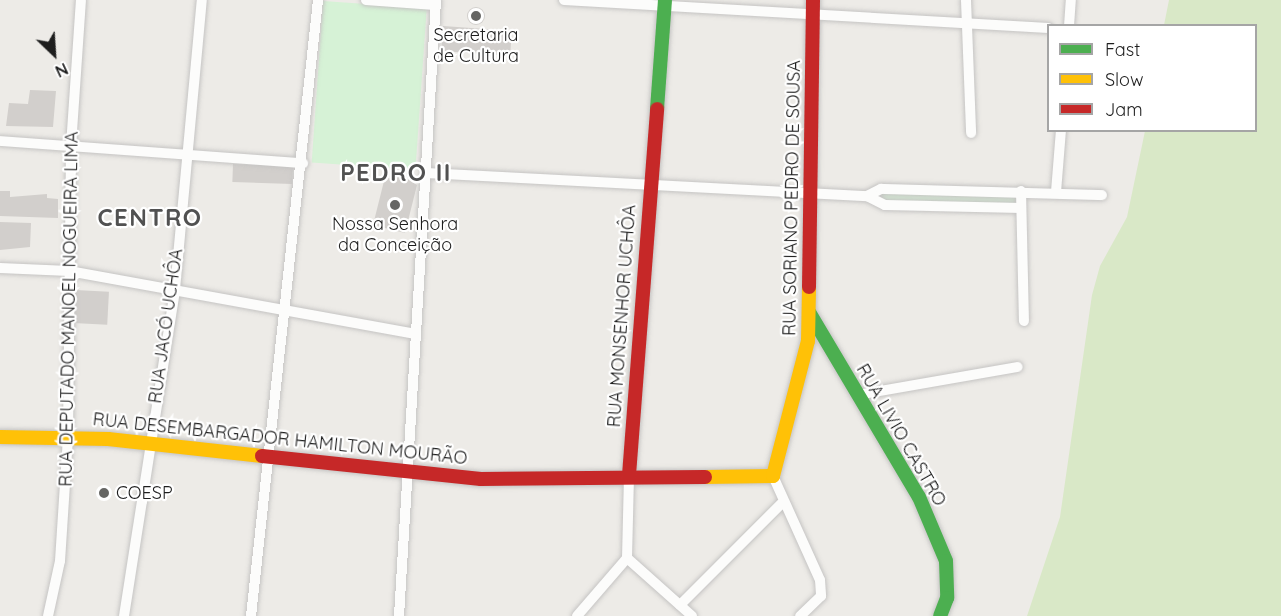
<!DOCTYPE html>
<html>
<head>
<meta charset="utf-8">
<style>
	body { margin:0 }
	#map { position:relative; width:1281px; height:616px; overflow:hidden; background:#edebe7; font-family:Quicksand,sans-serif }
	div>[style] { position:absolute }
	.grass>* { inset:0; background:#d9e8c7 }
	.park>* { inset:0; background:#d6f2d6; transform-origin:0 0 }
	.building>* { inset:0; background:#d2cfcc; transform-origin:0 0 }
	.round { border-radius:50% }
	.roads { filter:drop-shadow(0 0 2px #c5c4c3) drop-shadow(0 0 2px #c5c4c3) }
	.street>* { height:10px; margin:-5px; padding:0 5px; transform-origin:5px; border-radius:5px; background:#fcfcfb }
	.fast>* { height:14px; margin:-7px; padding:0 7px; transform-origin:7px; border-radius:7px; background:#4caf50 }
	.slow>* { height:14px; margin:-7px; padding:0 7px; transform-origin:7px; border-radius:7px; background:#ffc107 }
	.jam>* { height:14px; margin:-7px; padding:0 7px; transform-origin:7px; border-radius:7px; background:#c62828 }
	.dots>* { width:16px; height:16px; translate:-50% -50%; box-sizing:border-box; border:3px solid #fff; border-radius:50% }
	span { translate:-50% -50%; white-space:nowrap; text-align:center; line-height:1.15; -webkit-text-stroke:4.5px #fff; paint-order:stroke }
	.poi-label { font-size:18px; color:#1e1e1e }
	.left { translate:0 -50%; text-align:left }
	.street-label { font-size:18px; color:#1e1e1e }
	.district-label { font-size:24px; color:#515151; font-weight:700; letter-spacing:1.5px }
	.legend { position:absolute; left:1047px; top:24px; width:210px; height:108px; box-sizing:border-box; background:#fff; border:2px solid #a5a5a5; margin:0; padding:8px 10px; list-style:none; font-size:18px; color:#1e1e1e }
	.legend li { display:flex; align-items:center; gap:12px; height:30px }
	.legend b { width:30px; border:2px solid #a5a5a5 }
	.north { position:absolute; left:24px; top:24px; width:60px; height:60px; -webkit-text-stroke:4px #fff; paint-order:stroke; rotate:155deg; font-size:16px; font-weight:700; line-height:24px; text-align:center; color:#1e1e1e }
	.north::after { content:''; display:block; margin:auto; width:21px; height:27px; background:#1e1e1e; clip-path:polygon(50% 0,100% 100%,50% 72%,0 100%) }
</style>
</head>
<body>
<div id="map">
	<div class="grass">
		<div style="clip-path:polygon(1169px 0,1281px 0,1281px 616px,1027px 616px,1060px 517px,1092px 295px,1100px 266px,1127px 217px,1145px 131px,1256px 130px,1256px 26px,1164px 25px)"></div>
	</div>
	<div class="park">
		<div style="left:323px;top:1px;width:104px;height:162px;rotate:4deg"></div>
		<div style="clip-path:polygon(881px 192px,1019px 194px,1019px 206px,882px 202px)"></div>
	</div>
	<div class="building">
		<div class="round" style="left:467px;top:7px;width:18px;height:18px"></div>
		<div style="left:443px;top:26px;width:69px;height:25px;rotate:4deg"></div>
		<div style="clip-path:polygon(30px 90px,56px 91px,53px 127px,6px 126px,9px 103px,28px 104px)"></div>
		<div style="left:233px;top:164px;width:60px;height:18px;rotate:2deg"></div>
		<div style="clip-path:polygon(398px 173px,417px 185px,405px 233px,373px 225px,385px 177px,396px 180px)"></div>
		<div style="clip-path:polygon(0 191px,10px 191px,10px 197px,47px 194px,47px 198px,58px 199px,58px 218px,0 216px)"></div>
		<div style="clip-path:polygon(0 222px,31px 223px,30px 247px,0 250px)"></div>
		<div style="left:75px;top:290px;width:34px;height:33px;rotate:3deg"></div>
	</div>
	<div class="roads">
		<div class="street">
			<div style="left:366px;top:0;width:69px;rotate:4.1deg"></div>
			<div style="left:564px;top:0;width:485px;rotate:3.3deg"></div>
			<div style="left:966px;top:0;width:133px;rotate:87.8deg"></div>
			<div style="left:1069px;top:26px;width:26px;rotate:-86deg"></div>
			<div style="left:0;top:141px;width:304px;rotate:4.2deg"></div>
			<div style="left:426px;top:173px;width:442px;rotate:3deg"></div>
			<div style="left:867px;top:196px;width:20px;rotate:27deg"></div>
			<div style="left:885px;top:205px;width:136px;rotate:1.3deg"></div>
			<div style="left:1021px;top:191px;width:130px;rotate:88.7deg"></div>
			<div style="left:1056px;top:192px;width:62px;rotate:-85.4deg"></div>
			<div style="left:867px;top:196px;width:16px;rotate:-27deg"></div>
			<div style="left:881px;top:189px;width:221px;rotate:1.6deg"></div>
			<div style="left:0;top:268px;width:69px;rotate:2.5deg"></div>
			<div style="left:69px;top:271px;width:351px;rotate:10.3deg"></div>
			<div style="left:857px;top:395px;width:163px;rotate:-9.9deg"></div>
			<div style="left:773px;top:476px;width:114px;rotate:65.7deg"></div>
			<div style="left:820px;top:580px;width:16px;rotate:86deg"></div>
			<div style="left:821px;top:596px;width:29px;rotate:136deg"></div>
			<div style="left:627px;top:558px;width:87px;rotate:41.7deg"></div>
			<div style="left:680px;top:605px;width:143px;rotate:-45deg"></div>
			<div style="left:48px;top:616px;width:56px;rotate:-77.7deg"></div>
			<div style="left:60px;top:561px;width:125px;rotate:-86.3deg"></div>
			<div style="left:68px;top:436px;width:290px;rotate:-89.4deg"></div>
			<div style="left:71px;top:146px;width:146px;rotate:-86.1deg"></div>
			<div style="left:124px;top:616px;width:331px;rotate:-81.1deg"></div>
			<div style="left:175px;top:289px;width:290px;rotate:-84.7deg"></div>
			<div style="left:251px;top:616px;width:620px;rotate:-83.79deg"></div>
			<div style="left:399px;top:616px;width:617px;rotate:-86.56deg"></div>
			<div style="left:577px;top:616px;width:77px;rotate:-49.2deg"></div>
			<div style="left:627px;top:558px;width:83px;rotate:-88.6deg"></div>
		</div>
		<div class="fast">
			<div style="left:657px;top:109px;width:109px;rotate:-85.8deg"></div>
			<div style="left:809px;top:312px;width:215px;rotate:59.3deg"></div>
			<div style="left:919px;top:497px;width:69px;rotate:67.1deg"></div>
			<div style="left:946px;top:561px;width:37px;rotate:88deg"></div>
			<div style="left:947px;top:598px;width:19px;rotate:111deg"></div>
		</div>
		<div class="slow">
			<div style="left:0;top:437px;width:108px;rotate:1.1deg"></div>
			<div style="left:108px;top:439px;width:155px;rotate:6.3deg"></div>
			<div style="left:705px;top:477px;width:68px;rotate:-0.8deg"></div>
			<div style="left:773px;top:476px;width:139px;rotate:-75.5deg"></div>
			<div style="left:808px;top:341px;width:54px;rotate:-88.9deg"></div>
		</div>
		<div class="jam">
			<div style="left:809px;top:287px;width:287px;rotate:-89.2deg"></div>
			<div style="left:262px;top:456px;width:220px;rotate:6deg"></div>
			<div style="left:481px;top:479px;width:224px;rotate:-0.5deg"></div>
			<div style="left:629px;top:475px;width:367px;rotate:-85.6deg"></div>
		</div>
	</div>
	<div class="dots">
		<div style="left:476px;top:16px;background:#666664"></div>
		<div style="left:395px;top:205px;background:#666664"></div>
		<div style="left:104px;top:493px;background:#666664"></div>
	</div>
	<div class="poi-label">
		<span style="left:476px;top:46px">Secretaria<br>de Cultura</span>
		<span style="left:395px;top:235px">Nossa Senhora<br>da Conceição</span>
		<span class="left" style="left:116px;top:493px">COESP</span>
	</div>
	<div class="street-label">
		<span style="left:792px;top:198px;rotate:-89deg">RUA SORIANO PEDRO DE SOUSA</span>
		<span style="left:69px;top:309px;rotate:-89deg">RUA DEPUTADO MANOEL NOGUEIRA LIMA</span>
		<span style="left:622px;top:316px;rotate:-86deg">RUA MONSENHOR UCHÔA</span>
		<span style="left:166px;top:326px;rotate:-82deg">RUA JACÓ UCHÔA</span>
		<span style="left:901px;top:435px;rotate:60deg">RUA LIVIO CASTRO</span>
		<span style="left:280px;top:439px;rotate:6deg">RUA DESEMBARGADOR HAMILTON MOURÃO</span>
	</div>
	<div class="district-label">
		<span style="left:396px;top:173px">PEDRO II</span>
		<span style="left:150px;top:218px">CENTRO</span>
	</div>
	<ul class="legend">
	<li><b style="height:8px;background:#4caf50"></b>Fast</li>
	<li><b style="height:8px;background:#ffc107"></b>Slow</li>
	<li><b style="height:8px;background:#c62828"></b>Jam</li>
	</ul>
	<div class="north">N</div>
</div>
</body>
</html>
